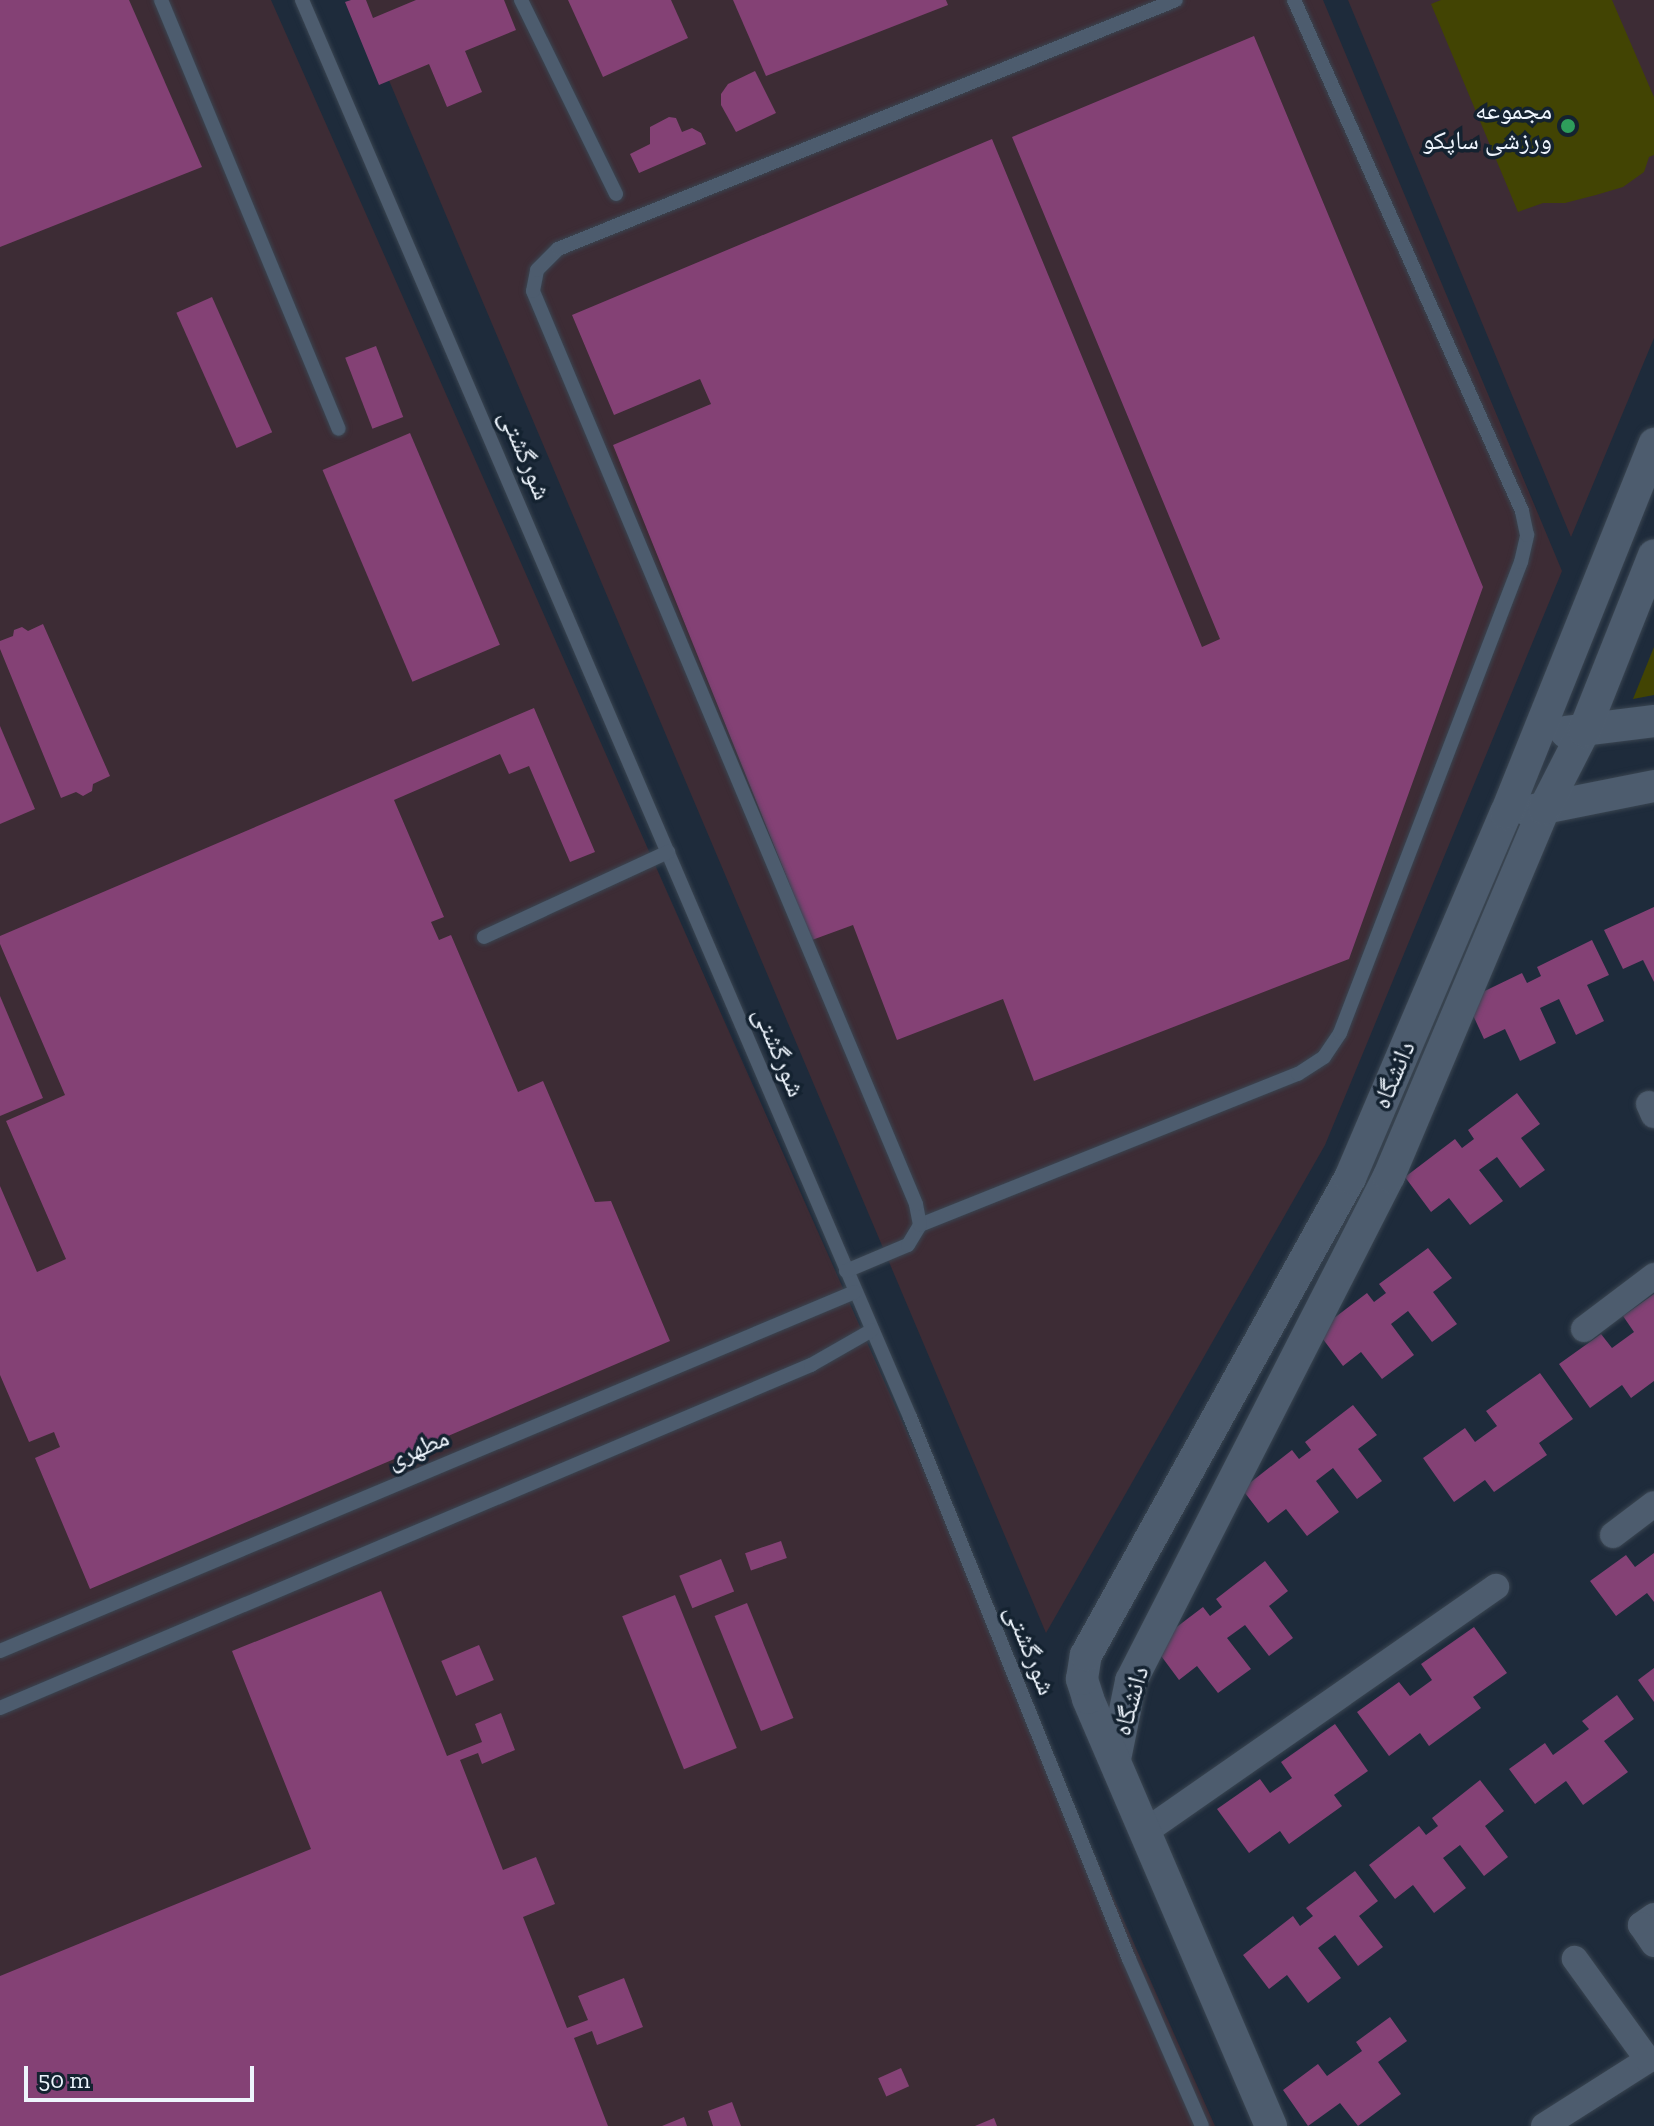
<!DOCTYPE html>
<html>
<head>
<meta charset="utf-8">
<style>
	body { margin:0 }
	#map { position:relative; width:1654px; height:2126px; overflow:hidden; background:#1e2b3b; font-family:"Zilla Slab","Noto Naskh Arabic",serif }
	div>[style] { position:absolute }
	.industrial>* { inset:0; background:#3d2c35 }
	.green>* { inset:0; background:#424403 }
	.building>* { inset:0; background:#844175; transform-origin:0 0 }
	.roads { filter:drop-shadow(0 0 2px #3a4551) drop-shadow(0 0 2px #3a4551) }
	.service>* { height:14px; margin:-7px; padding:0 7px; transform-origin:7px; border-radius:7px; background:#4d5c6e }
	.minor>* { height:26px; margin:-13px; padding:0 13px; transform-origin:13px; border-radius:13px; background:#4d5c6e }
	.tertiary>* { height:32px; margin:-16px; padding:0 16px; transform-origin:16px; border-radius:16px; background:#4d5c6e }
	.dots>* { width:22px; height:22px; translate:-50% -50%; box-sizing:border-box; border:4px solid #142230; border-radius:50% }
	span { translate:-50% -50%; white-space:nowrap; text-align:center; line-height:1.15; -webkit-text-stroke:7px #142230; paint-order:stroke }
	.poi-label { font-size:26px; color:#eef5fd }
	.right { translate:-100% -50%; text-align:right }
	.street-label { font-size:26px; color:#eef5fd }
	.scale { position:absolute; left:24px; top:2066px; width:230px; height:36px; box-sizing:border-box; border:4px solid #eef5fd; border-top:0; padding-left:10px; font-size:24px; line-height:28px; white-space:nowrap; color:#eef5fd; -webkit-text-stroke:6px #142230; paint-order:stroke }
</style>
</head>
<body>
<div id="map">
	<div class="industrial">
		<div style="clip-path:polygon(0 0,271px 0,1215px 2126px,0 2126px)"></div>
		<div style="clip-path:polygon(355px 0,1323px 0,1562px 571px,1325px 1145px,1046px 1633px)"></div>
		<div style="clip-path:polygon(1348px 0,1654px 0,1654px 338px,1571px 537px)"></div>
	</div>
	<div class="green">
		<div style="clip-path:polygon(1441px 0,1612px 0,1654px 97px,1654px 155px,1649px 157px,1644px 172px,1623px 187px,1596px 195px,1565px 203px,1543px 203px,1518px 212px,1431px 4px)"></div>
		<div style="clip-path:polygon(1654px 647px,1654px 695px,1633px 699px)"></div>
	</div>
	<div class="building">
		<div style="clip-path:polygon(0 0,129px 0,202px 167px,0 247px)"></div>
		<div style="clip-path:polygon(351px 0,366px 0,373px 18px,416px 0,504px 0,516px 30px,465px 51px,482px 92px,447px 107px,429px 64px,379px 85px,345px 2px)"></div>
		<div style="clip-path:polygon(568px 0,671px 0,688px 38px,603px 77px)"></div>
		<div style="clip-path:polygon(733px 0,946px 0,948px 5px,766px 76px)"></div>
		<div style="clip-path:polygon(1254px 36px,1483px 587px,1349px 959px,1034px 1081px,1003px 999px,897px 1040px,853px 925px,812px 940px,613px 445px,711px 404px,700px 379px,614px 415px,572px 315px,992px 139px,1202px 647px,1220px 639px,1012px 137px)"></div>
		<div style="clip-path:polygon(755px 71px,776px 113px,736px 132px,721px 105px,721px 94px,728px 84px)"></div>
		<div style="clip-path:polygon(669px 117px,676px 118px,682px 132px,692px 128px,701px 133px,706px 144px,639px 173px,630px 154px,650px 144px,650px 127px)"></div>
		<div style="left:212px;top:297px;width:148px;height:39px;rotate:66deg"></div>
		<div style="left:376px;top:346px;width:76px;height:33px;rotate:69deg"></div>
		<div style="left:410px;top:433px;width:230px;height:95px;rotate:67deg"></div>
		<div style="clip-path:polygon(43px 624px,110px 776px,93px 784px,92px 791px,83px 796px,76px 792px,61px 798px,0 649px,0 641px,13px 636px,14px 630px,22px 627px,28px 631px)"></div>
		<div style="clip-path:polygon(534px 708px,595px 852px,570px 862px,529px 766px,509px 774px,500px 754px,394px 800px,444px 917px,431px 922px,439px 940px,451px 935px,518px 1092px,543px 1081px,595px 1202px,611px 1201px,670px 1341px,90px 1589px,35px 1458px,60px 1447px,54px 1432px,29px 1442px,0 1375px,0 1186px,37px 1272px,66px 1259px,6px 1121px,65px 1095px,0 944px,0 936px)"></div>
		<div style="clip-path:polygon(0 726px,35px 809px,0 824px)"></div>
		<div style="clip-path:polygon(1654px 907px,1654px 982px,1643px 960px,1623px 969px,1604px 930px)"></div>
		<div style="clip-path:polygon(1592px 940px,1609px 975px,1587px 985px,1604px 1021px,1576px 1035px,1559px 999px,1540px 1008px,1556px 1043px,1520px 1061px,1505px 1029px,1484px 1039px,1466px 1000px,1522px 973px,1527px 983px,1541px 976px,1537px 967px)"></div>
		<div style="clip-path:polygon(0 996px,43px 1098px,0 1116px)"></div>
		<div style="clip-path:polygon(1517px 1093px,1540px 1124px,1521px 1138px,1545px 1170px,1520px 1188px,1497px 1157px,1479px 1170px,1503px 1201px,1470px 1225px,1449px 1198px,1431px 1212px,1405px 1177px,1455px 1139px,1462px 1148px,1474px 1139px,1468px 1130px)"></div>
		<div style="clip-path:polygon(1428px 1248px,1452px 1278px,1433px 1292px,1457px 1324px,1432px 1342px,1408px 1311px,1391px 1324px,1414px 1355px,1382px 1379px,1361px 1352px,1343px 1366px,1317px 1331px,1367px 1293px,1374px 1302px,1386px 1293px,1379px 1284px)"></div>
		<div style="clip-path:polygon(1654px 1294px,1654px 1381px,1631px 1398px,1622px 1385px,1590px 1408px,1559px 1364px,1601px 1334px,1612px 1348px,1634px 1332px,1623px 1316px)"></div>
		<div style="clip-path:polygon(1540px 1373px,1573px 1419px,1539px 1443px,1547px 1455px,1494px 1492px,1485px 1480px,1454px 1502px,1423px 1458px,1465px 1428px,1475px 1442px,1497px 1426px,1486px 1411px)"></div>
		<div style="clip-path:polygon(1353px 1405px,1377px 1435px,1358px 1449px,1382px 1481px,1357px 1499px,1333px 1468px,1316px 1481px,1339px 1512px,1307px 1536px,1286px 1509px,1268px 1523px,1242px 1489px,1292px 1450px,1299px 1459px,1311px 1450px,1305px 1442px)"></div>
		<div style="left:781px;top:1541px;width:18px;height:38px;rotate:71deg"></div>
		<div style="clip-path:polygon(1654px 1553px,1654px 1602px,1647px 1593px,1616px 1616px,1590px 1581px,1626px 1555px,1635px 1567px)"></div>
		<div style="left:721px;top:1559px;width:35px;height:45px;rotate:68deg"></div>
		<div style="clip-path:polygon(1265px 1561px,1288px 1591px,1269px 1606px,1293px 1638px,1269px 1656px,1245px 1625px,1227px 1638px,1251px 1669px,1218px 1693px,1197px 1666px,1179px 1680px,1153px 1645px,1203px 1607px,1210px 1616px,1222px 1607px,1216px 1599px)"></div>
		<div style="clip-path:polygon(381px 1591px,447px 1756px,482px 1742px,475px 1724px,501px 1713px,515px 1750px,482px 1764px,478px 1753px,460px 1760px,503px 1870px,536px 1857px,555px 1904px,523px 1917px,567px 2028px,588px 2020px,578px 1996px,624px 1978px,643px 2027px,597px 2045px,592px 2031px,574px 2038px,608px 2126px,0 2126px,0 1976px,311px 1849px,232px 1651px)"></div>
		<div style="left:675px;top:1595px;width:165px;height:57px;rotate:68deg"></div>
		<div style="left:747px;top:1603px;width:124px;height:35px;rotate:68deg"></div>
		<div style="clip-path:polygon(1474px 1627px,1507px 1673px,1473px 1697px,1481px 1708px,1429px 1746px,1420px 1733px,1389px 1756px,1357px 1712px,1399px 1682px,1410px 1696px,1432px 1680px,1421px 1664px)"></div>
		<div style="left:479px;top:1645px;width:38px;height:41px;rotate:67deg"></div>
		<div style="clip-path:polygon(1654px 1668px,1654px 1702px,1638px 1680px)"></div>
		<div style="clip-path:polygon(1617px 1695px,1634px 1719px,1604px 1741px,1628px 1772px,1583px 1805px,1566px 1781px,1535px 1804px,1509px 1769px,1545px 1743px,1553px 1755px,1589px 1729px,1582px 1721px)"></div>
		<div style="clip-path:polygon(1335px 1724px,1368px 1771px,1334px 1795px,1342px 1806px,1289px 1844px,1280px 1831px,1249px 1853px,1217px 1809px,1260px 1779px,1270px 1793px,1292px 1778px,1281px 1762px)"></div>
		<div style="clip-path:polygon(1480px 1780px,1504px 1811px,1485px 1826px,1508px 1857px,1484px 1876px,1460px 1845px,1443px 1858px,1466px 1888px,1434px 1913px,1413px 1885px,1395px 1899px,1369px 1865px,1419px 1826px,1426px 1835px,1438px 1826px,1432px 1818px)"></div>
		<div style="clip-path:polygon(1355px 1871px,1378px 1901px,1359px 1916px,1383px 1947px,1358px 1966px,1335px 1935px,1318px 1948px,1341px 1978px,1308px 2003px,1287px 1975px,1269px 1989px,1243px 1955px,1293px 1916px,1300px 1926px,1313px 1916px,1306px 1908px)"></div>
		<div style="clip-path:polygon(1390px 2017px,1407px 2041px,1378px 2062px,1401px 2094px,1358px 2126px,1340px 2103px,1308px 2126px,1283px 2090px,1318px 2064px,1327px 2076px,1362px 2051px,1356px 2042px)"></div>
		<div style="left:901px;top:2068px;width:20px;height:25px;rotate:66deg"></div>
		<div style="clip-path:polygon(732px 2102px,741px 2126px,713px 2126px,708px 2111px)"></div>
		<div style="clip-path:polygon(684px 2117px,687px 2126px,662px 2126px)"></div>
		<div style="clip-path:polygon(994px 2118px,997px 2126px,975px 2126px)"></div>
	</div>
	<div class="roads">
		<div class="service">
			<div style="left:161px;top:0;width:464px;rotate:67.5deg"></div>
			<div style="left:302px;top:0;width:1542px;rotate:66.78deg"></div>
			<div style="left:910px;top:1417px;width:585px;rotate:68deg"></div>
			<div style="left:1129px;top:1959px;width:182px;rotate:66.4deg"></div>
			<div style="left:521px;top:0;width:216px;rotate:63.9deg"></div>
			<div style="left:484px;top:937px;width:203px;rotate:-24.8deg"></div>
			<div style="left:920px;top:1225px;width:407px;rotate:-21.8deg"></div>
			<div style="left:1298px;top:1074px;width:31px;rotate:-33deg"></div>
			<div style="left:1324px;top:1057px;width:29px;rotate:-56deg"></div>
			<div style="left:1340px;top:1033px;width:505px;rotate:-68.98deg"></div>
			<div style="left:1521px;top:562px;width:28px;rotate:-77deg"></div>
			<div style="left:1527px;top:535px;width:25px;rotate:-102deg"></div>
			<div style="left:1522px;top:511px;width:560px;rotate:-114.05deg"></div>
			<div style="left:846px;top:1271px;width:67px;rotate:-22.8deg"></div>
			<div style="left:908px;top:1245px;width:23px;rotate:-59deg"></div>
			<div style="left:920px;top:1225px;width:21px;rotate:-101deg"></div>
			<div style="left:916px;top:1204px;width:990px;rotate:-112.76deg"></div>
			<div style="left:533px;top:291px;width:21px;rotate:-79deg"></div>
			<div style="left:537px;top:270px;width:30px;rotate:-45deg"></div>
			<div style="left:558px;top:249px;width:666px;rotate:-21.95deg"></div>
			<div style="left:0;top:1651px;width:927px;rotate:-22.78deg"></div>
			<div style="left:0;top:1708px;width:881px;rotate:-22.93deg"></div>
			<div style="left:811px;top:1365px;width:70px;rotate:-29.8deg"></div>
		</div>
		<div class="minor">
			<div style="left:1649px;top:1104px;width:12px;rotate:66deg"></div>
			<div style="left:1584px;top:1329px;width:88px;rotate:-37.1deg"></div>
			<div style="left:1613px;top:1535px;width:51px;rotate:-37.1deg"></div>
			<div style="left:1146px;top:1831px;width:427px;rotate:-34.9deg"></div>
			<div style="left:1654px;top:1916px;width:16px;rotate:145deg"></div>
			<div style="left:1641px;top:1925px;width:23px;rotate:56deg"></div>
			<div style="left:1544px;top:2126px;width:123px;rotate:-32.4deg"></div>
			<div style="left:1648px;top:2060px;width:125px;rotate:-125.9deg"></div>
		</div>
		<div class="tertiary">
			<div style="left:1566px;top:732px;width:89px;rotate:-7.1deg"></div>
			<div style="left:1529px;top:811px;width:127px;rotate:-11.3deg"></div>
			<div style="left:1115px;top:1759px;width:80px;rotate:-78.4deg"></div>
			<div style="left:1131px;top:1681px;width:567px;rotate:-62.94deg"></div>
			<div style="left:1389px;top:1176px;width:398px;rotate:-67.1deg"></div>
			<div style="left:1544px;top:809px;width:88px;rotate:-62.9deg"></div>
			<div style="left:1584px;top:731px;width:189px;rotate:-68.3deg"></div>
			<div style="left:1271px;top:2126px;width:465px;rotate:-113.2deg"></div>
			<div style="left:1088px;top:1698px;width:20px;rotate:-108deg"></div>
			<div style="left:1082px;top:1679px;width:24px;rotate:-81deg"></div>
			<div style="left:1086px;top:1655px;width:545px;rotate:-61.04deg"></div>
			<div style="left:1350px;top:1178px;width:397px;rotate:-66.9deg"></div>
			<div style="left:1506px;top:813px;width:398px;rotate:-68.1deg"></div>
		</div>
	</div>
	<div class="dots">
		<div style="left:1568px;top:126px;background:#2e9e5b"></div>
	</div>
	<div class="poi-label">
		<span class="right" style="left:1552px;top:126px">مجموعه<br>ورزشی ساپکو</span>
	</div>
	<div class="street-label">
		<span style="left:525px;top:455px;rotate:67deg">شورگشتی</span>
		<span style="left:779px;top:1052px;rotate:67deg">شورگشتی</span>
		<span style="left:1394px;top:1075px;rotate:-67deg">دانشگاه</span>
		<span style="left:418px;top:1449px;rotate:-23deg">مطهری</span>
		<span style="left:1030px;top:1650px;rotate:68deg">شورگشتی</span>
		<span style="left:1131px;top:1701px;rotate:-74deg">دانشگاه</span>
	</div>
	<div class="scale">50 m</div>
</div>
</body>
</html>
